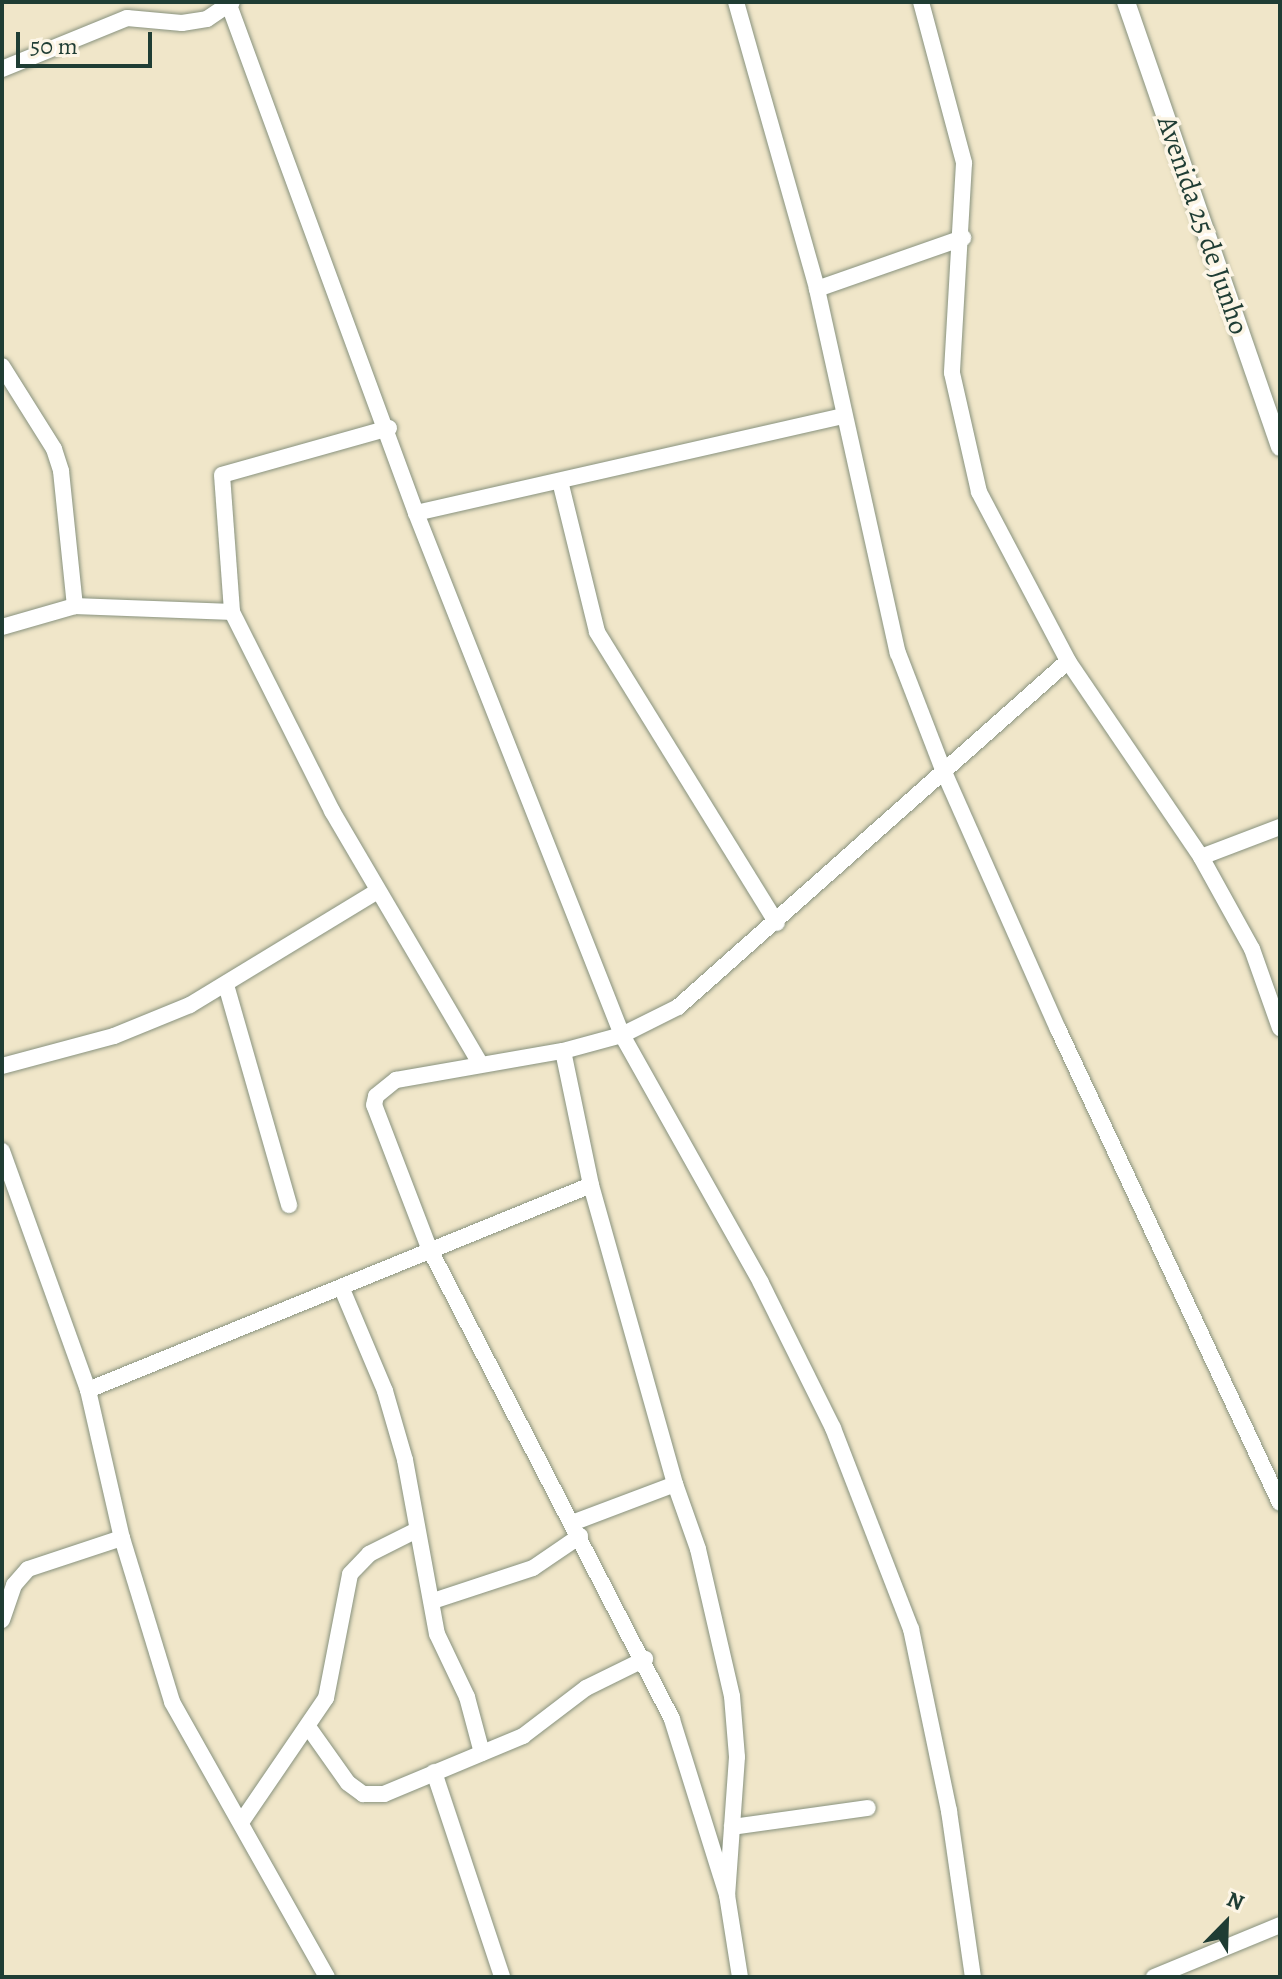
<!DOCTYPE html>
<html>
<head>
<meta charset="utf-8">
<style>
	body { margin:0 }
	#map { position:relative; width:1282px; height:1979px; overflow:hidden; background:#f0e6c9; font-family:Alegreya,serif }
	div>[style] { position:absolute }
	.roads { filter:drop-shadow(0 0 2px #88927e) drop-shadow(0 0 2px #88927e) }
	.minor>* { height:16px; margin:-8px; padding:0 8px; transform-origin:8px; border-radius:8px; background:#fff }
	.tertiary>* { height:18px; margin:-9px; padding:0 9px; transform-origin:9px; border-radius:9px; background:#fff }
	span { translate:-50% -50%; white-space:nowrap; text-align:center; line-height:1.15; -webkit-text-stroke:7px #fcf5e5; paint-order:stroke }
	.street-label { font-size:28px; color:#1f3d34 }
	.frame { position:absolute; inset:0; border:4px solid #1f3d34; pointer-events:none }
	.north { position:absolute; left:1186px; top:1883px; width:80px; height:80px; -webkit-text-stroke:6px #fcf5e5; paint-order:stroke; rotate:23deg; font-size:22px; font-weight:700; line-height:32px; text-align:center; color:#1f3d34 }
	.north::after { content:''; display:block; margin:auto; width:28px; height:36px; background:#1f3d34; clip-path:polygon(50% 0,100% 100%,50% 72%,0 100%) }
	.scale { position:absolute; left:16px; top:32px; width:136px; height:36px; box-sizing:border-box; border:4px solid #1f3d34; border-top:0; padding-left:10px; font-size:24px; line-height:28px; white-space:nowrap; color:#1f3d34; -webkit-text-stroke:6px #fcf5e5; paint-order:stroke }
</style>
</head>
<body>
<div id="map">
	<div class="roads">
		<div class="minor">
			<div style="left:736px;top:2px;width:298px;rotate:74.2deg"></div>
			<div style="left:817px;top:289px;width:373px;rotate:77.5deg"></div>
			<div style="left:898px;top:653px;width:128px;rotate:68.9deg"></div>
			<div style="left:944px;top:772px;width:281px;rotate:66.1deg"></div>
			<div style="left:1058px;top:1029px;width:523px;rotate:64.9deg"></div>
			<div style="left:921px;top:2px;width:167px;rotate:75deg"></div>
			<div style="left:964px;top:163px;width:210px;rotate:93.3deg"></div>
			<div style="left:952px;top:373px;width:122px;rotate:77.2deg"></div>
			<div style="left:979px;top:492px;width:191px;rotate:62.2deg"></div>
			<div style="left:1068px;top:661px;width:237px;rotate:55.8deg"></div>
			<div style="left:1201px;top:857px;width:105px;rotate:61deg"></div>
			<div style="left:1252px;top:949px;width:84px;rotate:70.5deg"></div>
			<div style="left:229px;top:5px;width:541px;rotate:69.79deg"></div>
			<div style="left:416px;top:513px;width:561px;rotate:68.46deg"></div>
			<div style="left:622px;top:1035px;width:284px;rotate:60.7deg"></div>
			<div style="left:761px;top:1283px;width:162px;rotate:63.6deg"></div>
			<div style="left:833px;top:1428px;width:216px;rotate:68.8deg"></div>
			<div style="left:911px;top:1629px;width:186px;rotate:78.2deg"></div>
			<div style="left:949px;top:1811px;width:168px;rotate:81.8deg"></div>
			<div style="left:2px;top:69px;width:135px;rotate:-22.2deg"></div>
			<div style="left:127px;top:18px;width:55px;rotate:5.2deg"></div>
			<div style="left:182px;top:23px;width:25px;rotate:-9deg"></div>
			<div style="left:207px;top:19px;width:30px;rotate:-34deg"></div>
			<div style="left:817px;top:289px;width:155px;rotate:-19.3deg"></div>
			<div style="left:2px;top:366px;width:98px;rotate:57.9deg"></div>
			<div style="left:54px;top:449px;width:23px;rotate:72deg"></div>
			<div style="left:61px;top:471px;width:136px;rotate:84.1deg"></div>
			<div style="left:389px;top:428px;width:173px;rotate:164.3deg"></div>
			<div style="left:222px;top:475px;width:137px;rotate:85.8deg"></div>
			<div style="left:232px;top:612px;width:223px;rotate:63.3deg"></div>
			<div style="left:332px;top:811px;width:291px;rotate:59.6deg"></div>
			<div style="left:560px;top:481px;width:155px;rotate:76.2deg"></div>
			<div style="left:597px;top:632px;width:342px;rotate:58.3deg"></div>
			<div style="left:416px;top:513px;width:439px;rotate:-12.8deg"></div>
			<div style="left:2px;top:627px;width:76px;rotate:-16deg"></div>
			<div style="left:75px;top:606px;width:157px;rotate:2.2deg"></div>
			<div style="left:1201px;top:857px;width:85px;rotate:-20.8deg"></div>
			<div style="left:226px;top:985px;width:229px;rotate:74deg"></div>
			<div style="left:563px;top:1051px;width:137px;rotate:78.2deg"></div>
			<div style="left:591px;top:1185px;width:311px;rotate:74.3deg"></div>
			<div style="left:675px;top:1484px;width:69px;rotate:70.5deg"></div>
			<div style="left:698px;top:1549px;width:151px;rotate:77deg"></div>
			<div style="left:732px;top:1696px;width:61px;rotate:85.3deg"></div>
			<div style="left:737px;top:1757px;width:138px;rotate:94.1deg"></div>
			<div style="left:727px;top:1895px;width:83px;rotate:81deg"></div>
			<div style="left:2px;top:1066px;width:116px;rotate:-15deg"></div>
			<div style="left:114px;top:1036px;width:82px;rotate:-22.2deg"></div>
			<div style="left:190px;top:1005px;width:218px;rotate:-31.3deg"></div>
			<div style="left:2px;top:1151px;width:254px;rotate:70.2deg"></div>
			<div style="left:88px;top:1390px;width:152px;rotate:77.1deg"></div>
			<div style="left:122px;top:1538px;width:171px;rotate:73deg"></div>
			<div style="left:172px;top:1702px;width:316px;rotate:60.6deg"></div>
			<div style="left:342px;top:1289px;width:111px;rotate:67.1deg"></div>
			<div style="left:385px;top:1391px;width:72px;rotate:73.8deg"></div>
			<div style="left:405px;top:1460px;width:177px;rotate:79.6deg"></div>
			<div style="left:437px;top:1634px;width:70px;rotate:64.5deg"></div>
			<div style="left:467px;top:1697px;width:58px;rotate:75deg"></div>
			<div style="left:88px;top:1390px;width:543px;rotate:-22.17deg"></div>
			<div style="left:572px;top:1523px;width:110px;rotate:-20.7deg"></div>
			<div style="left:433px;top:1601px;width:105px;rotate:-18.3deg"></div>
			<div style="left:533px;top:1568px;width:57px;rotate:-34.2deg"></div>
			<div style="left:2px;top:1620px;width:37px;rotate:-71deg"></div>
			<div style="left:14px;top:1585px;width:21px;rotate:-49deg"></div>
			<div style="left:28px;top:1569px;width:99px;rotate:-18.3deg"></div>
			<div style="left:309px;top:1728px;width:67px;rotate:54.7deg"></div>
			<div style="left:348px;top:1783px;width:19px;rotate:36deg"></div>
			<div style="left:363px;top:1794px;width:21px"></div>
			<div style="left:384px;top:1794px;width:151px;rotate:-22.6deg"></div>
			<div style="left:523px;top:1736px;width:79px;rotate:-37.3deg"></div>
			<div style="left:586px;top:1688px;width:66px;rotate:-26.2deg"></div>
			<div style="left:434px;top:1772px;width:216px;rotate:71.6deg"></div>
			<div style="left:242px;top:1821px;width:149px;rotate:-55.7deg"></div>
			<div style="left:326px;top:1698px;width:126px;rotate:-79deg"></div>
			<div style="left:350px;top:1574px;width:28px;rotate:-46deg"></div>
			<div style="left:369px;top:1554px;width:51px;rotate:-26.6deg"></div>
			<div style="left:732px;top:1827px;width:137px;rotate:-8deg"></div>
			<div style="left:727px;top:1895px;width:184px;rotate:-107.4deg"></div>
			<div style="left:672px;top:1719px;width:530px;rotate:-117.29deg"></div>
			<div style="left:429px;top:1248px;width:153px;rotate:-111deg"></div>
			<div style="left:374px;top:1105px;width:9px;rotate:-77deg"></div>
			<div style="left:376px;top:1096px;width:26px;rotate:-39deg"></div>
			<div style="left:396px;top:1080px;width:169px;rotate:-9.9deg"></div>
			<div style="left:563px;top:1051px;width:61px;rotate:-15.2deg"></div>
			<div style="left:622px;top:1035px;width:63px;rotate:-26.6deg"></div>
			<div style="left:678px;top:1007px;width:521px;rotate:-41.58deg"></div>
			<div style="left:1154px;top:1977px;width:136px;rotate:-22.4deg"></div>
		</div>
		<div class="tertiary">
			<div style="left:1126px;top:2px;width:471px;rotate:70.9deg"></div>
		</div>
	</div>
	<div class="street-label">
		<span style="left:1203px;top:225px;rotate:71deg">Avenida 25 de Junho</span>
	</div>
	<div class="frame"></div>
	<div class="north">N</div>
	<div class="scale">50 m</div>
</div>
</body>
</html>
